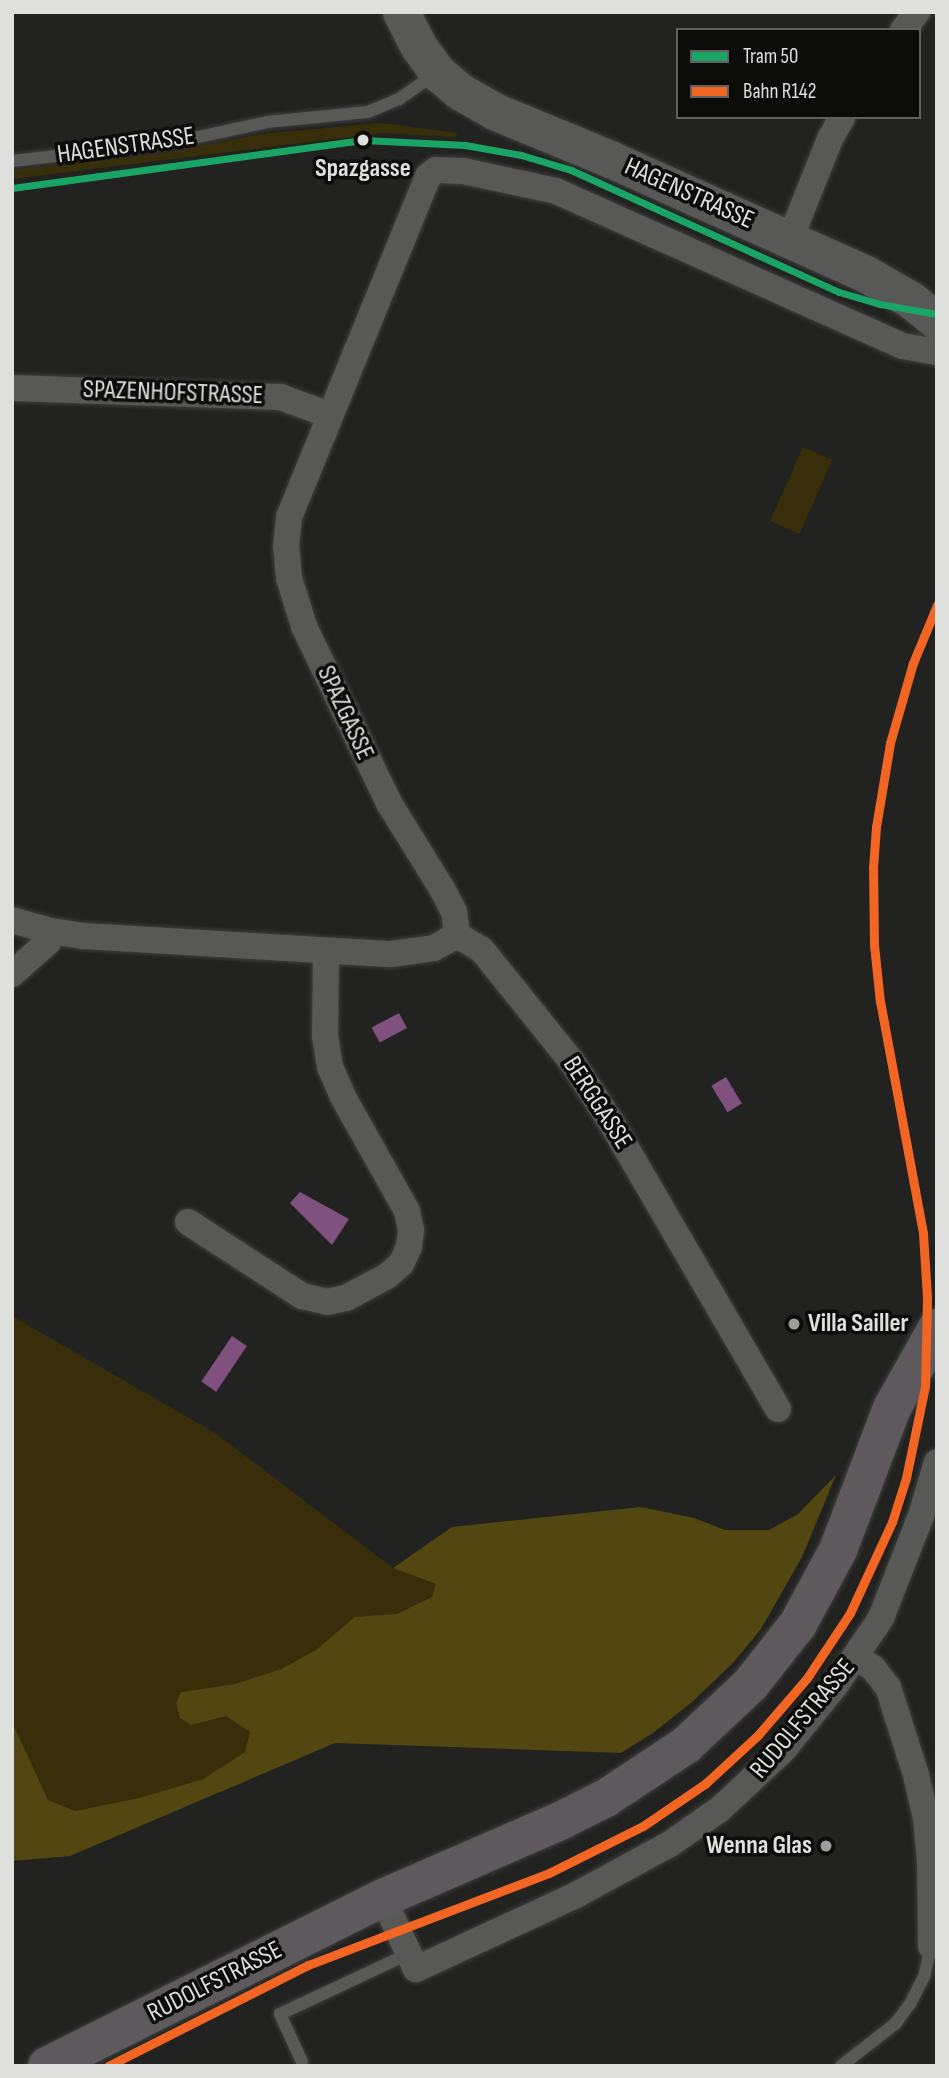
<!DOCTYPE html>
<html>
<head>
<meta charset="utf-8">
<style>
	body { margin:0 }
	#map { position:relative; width:949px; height:2078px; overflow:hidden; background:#222221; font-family:"Sofia Sans Condensed",sans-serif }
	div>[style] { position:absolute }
	.green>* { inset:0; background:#382f0a; transform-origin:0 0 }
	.forest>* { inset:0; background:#524611 }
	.water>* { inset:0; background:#80517f; transform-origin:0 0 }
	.roads { filter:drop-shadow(0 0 2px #3e3e3d) drop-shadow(0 0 2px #3e3e3d) }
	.lane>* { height:12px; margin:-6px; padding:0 6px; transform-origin:6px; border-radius:6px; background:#585857 }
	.street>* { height:26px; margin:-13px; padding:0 13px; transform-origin:13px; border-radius:13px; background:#585857 }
	.secondary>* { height:37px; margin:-18.5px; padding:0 18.5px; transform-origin:18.5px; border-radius:18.5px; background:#585857 }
	.primary>* { height:38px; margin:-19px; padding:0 19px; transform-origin:19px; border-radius:19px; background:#5e595c }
	.rail-1>* { height:9px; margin:-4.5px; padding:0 4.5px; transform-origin:4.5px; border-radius:4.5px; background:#f26522 }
	.tram-1>* { height:7px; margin:-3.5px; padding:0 3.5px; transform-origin:3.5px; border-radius:3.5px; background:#1aa565 }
	.dots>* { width:19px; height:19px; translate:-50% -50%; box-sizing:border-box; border:4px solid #0c0c0b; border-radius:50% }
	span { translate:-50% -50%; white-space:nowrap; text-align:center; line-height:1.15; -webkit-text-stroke:7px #0c0c0b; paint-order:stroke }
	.street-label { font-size:26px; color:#dfdfdd }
	.stop-label { font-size:26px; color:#dfdfdd; font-weight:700 }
	.poi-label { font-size:26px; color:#dfdfdd; font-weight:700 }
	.left { translate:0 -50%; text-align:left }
	.right { translate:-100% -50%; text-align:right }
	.frame { position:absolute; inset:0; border:14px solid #dfdfdd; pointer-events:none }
	.legend { position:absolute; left:676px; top:28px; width:245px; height:91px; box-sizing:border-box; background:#0c0c0b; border:2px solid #60605f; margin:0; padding:9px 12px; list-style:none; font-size:21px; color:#dfdfdd }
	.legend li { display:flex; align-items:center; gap:14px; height:35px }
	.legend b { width:35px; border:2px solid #60605f }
</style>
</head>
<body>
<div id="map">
	<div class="green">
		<div style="clip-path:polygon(381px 123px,457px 133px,456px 137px,381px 133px,12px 179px,12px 170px,159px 154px,261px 134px)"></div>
		<div style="left:803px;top:447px;width:32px;height:81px;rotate:24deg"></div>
		<div style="clip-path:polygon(12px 1316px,215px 1433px,393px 1568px,436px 1584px,433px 1597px,397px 1614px,355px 1618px,316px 1650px,281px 1669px,235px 1684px,181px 1692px,176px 1703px,180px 1718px,191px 1725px,226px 1716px,250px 1732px,245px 1752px,203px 1779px,139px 1798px,75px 1811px,48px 1800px,12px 1722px)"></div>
	</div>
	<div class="forest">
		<div style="clip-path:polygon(836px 1475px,802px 1557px,761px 1629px,734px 1662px,692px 1702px,653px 1733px,621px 1753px,335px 1743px,70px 1856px,12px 1861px,12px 1722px,48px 1800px,75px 1811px,139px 1798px,203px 1779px,245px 1752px,250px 1732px,226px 1716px,191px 1725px,180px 1718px,176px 1703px,181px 1692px,235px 1684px,281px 1669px,316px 1650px,355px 1617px,397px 1614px,432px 1597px,436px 1584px,393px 1568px,452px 1527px,641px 1507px,694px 1518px,725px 1530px,769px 1530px,798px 1514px)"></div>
	</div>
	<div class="water">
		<div style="left:399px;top:1013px;width:17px;height:31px;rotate:62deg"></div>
		<div style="left:726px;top:1077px;width:31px;height:17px;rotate:59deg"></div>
		<div style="clip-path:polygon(300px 1192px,349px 1219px,332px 1245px,290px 1203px)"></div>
		<div style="left:232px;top:1336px;width:18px;height:55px;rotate:34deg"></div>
	</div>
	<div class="roads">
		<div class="lane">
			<div style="left:12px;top:161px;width:160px;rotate:-6.5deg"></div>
			<div style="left:171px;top:143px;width:98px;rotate:-12.3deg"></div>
			<div style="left:267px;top:122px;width:101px;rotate:-5.7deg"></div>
			<div style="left:368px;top:112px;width:34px;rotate:-23deg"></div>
			<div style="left:399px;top:99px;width:44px;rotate:-34.8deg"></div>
			<div style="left:302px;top:2062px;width:53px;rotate:-114.6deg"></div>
			<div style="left:280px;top:2014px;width:141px;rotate:-25.1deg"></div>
			<div style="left:841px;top:2066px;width:70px;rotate:-38deg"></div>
			<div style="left:896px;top:2023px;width:24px;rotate:-54deg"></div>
			<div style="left:910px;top:2004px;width:30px;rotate:-63deg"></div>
			<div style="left:924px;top:1977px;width:32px;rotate:-77deg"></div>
		</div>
		<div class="street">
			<div style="left:903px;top:30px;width:23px;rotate:-52deg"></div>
			<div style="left:790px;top:239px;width:108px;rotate:-68.2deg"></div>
			<div style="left:830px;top:139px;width:25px;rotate:-61deg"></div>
			<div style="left:12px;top:388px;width:268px;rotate:1.9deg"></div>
			<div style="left:280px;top:397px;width:53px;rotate:19.8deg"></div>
			<div style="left:12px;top:920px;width:41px;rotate:15.8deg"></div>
			<div style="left:51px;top:931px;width:33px;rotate:9deg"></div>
			<div style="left:84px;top:936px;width:308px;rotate:3.4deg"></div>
			<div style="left:391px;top:954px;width:43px;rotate:-7.9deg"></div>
			<div style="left:434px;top:948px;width:26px;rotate:-29deg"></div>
			<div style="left:457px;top:935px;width:23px;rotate:-97deg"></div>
			<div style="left:454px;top:912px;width:28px;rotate:-117deg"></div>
			<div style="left:441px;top:887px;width:99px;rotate:-121.8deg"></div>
			<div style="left:389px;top:803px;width:196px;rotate:-115.7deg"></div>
			<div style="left:304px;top:626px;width:50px;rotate:-107.4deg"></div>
			<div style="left:289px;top:578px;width:32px;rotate:-95deg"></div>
			<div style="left:286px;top:546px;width:29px;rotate:-84deg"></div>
			<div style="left:289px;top:517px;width:368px;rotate:-67.8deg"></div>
			<div style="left:428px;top:176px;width:10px;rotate:-37deg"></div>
			<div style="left:436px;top:170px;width:27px;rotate:2deg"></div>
			<div style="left:463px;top:171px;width:95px;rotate:12.1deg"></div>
			<div style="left:556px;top:191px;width:380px;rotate:24.1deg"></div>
			<div style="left:903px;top:346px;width:35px;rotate:10deg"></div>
			<div style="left:457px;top:935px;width:29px;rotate:31deg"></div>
			<div style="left:482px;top:950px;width:144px;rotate:51.2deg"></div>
			<div style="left:572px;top:1062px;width:72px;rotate:57deg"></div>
			<div style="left:611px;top:1122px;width:332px;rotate:59.8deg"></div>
			<div style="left:12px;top:974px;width:48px;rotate:-41.6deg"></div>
			<div style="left:48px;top:942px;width:11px;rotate:-75deg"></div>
			<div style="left:188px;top:1222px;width:136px;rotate:33deg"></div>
			<div style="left:302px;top:1296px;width:26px;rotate:13deg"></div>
			<div style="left:327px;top:1302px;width:19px;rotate:-12deg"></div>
			<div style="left:346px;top:1298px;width:47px;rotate:-28.2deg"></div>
			<div style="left:387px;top:1276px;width:18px;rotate:-41deg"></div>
			<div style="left:401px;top:1264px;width:19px;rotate:-65deg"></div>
			<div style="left:409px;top:1247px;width:17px;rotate:-83deg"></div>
			<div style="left:411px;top:1230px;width:19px;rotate:-102deg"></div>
			<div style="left:407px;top:1211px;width:131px;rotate:-119.3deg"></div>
			<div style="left:343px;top:1097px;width:33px;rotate:-113deg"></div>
			<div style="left:330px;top:1067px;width:30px;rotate:-99deg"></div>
			<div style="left:325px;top:1037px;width:85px;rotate:-89.3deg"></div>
			<div style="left:856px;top:1657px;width:20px;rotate:33deg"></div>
			<div style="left:873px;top:1668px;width:24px;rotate:52deg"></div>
			<div style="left:888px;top:1687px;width:92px;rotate:72.3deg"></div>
			<div style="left:916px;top:1775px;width:44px;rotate:76.9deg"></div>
			<div style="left:926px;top:1818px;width:43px;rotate:84.7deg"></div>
			<div style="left:930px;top:1861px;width:85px;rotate:89.3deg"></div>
			<div style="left:383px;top:1898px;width:78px;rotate:65.1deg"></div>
			<div style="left:416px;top:1969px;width:176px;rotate:-24.8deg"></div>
			<div style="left:576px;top:1895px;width:107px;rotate:-28.5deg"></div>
			<div style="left:670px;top:1844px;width:61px;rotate:-35deg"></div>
			<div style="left:720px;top:1809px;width:86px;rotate:-43.1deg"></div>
			<div style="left:783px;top:1750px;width:82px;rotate:-50.9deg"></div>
			<div style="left:835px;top:1686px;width:82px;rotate:-55.9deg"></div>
			<div style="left:881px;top:1618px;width:110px;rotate:-68.6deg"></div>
			<div style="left:921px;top:1516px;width:56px;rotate:-73.5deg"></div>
		</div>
		<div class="secondary">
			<div style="left:401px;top:12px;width:39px;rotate:63deg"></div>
			<div style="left:419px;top:47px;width:32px;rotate:54deg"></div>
			<div style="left:438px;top:73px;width:30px;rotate:40deg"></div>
			<div style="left:461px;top:92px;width:40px;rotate:29.7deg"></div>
			<div style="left:496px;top:112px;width:123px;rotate:22.4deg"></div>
			<div style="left:610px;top:159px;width:281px;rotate:24.2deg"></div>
			<div style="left:866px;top:274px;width:52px;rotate:30deg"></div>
			<div style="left:911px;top:300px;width:33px;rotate:39deg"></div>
		</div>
		<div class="primary">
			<div style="left:47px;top:2066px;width:376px;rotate:-26.6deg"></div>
			<div style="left:383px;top:1898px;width:195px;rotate:-23.5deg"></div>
			<div style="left:562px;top:1820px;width:49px;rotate:-26.6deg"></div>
			<div style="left:606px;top:1798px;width:96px;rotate:-33.5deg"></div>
			<div style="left:686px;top:1745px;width:88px;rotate:-43.2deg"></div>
			<div style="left:750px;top:1685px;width:78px;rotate:-51.8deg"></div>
			<div style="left:798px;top:1624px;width:84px;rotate:-61.6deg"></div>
			<div style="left:838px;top:1550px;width:152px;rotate:-69.2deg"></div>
			<div style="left:892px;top:1408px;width:92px;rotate:-60.6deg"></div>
		</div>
	</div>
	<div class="rail-1">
		<div style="left:108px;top:2066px;width:224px;rotate:-26.8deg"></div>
		<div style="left:308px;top:1965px;width:258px;rotate:-20.9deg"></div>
		<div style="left:549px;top:1873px;width:105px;rotate:-26.6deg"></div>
		<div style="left:643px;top:1826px;width:76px;rotate:-34.3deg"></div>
		<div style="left:706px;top:1783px;width:71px;rotate:-42.7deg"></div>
		<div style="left:758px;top:1735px;width:75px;rotate:-49.3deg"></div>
		<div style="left:807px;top:1678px;width:78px;rotate:-56.5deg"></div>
		<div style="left:850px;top:1613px;width:100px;rotate:-65.2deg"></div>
		<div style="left:892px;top:1522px;width:46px;rotate:-72.3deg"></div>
		<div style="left:906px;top:1478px;width:94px;rotate:-78.3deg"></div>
		<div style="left:925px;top:1386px;width:89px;rotate:-88.7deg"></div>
		<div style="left:927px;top:1297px;width:64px;rotate:-93.6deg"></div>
		<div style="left:923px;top:1233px;width:235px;rotate:-100.5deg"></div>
		<div style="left:880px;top:1002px;width:57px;rotate:-96deg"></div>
		<div style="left:874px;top:945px;width:77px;rotate:-90.7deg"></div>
		<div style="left:873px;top:868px;width:41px;rotate:-85.8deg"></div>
		<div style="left:876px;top:827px;width:85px;rotate:-80.5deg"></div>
		<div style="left:890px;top:743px;width:83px;rotate:-74deg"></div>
		<div style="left:913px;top:663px;width:63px;rotate:-67.5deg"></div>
	</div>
	<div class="tram-1">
		<div style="left:12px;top:188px;width:354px;rotate:-7.8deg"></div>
		<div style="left:363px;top:140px;width:102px;rotate:2.8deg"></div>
		<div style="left:465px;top:145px;width:57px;rotate:10.1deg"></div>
		<div style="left:521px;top:155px;width:52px;rotate:16.7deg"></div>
		<div style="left:571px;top:170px;width:294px;rotate:24.5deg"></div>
		<div style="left:839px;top:292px;width:43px;rotate:16.3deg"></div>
		<div style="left:880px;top:304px;width:58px;rotate:10deg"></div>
	</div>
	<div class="dots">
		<div style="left:363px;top:140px;background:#dfdfdd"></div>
		<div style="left:794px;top:1324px;background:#9d9d9b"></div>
		<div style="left:826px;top:1846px;background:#9d9d9b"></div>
	</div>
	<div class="street-label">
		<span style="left:126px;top:146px;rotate:-8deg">HAGENSTRASSE</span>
		<span style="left:689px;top:194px;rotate:24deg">HAGENSTRASSE</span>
		<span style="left:173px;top:393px;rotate:2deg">SPAZENHOFSTRASSE</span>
		<span style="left:345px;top:713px;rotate:65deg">SPAZGASSE</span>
		<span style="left:597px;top:1103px;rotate:57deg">BERGGASSE</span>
		<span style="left:803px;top:1719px;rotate:-50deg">RUDOLFSTRASSE</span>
		<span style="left:215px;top:1982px;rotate:-27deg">RUDOLFSTRASSE</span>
	</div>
	<div class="stop-label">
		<span style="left:363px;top:169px">Spazgasse</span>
	</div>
	<div class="poi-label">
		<span class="left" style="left:808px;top:1324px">Villa Sailler</span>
		<span class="right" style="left:812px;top:1846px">Wenna Glas</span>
	</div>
	<div class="frame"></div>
	<ul class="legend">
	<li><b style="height:9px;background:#1aa565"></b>Tram 50</li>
	<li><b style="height:9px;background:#f26522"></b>Bahn R142</li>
	</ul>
</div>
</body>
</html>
